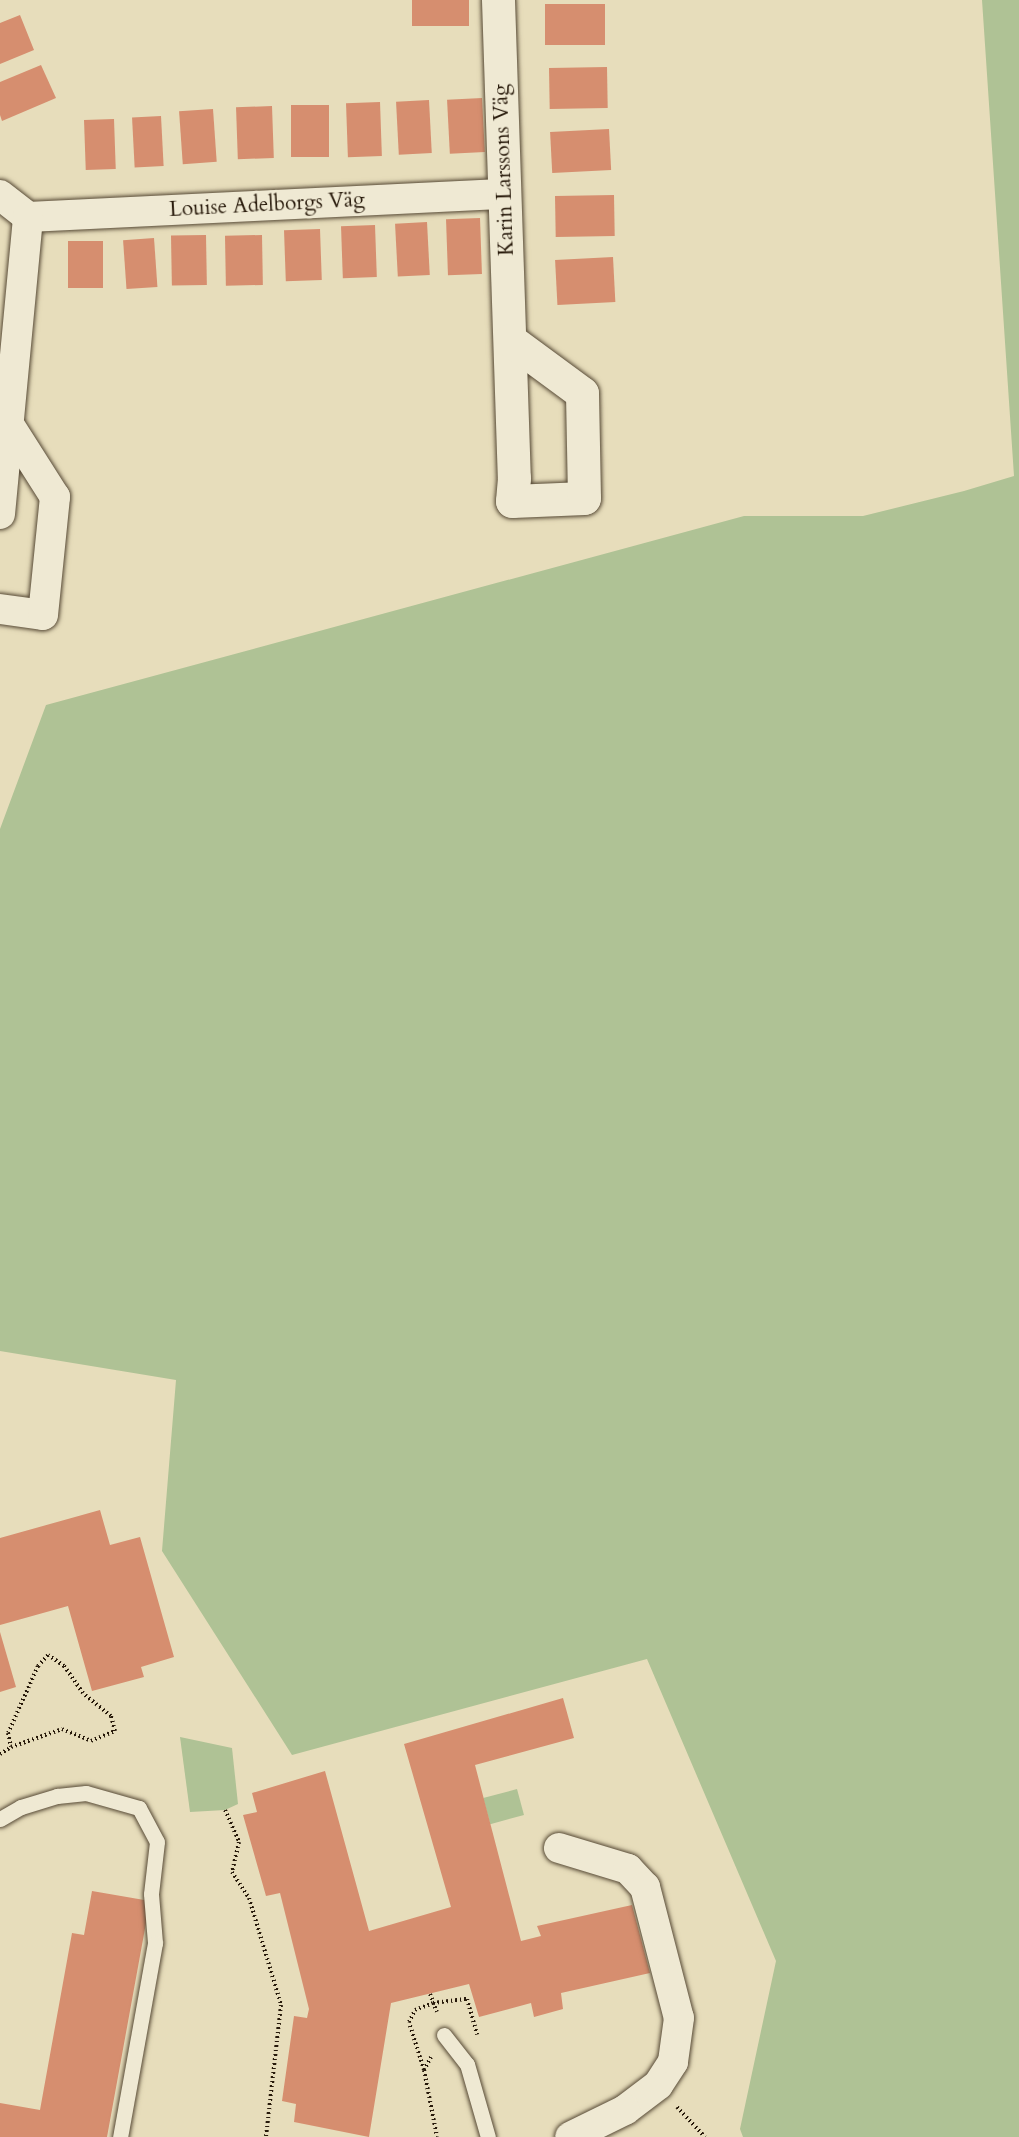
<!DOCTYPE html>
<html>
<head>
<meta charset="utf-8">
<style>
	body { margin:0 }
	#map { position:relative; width:1019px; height:2137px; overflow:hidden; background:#e7ddbb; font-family:Cardo,serif }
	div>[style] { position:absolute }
	.green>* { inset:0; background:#afc295; transform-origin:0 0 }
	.building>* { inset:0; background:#d68e6f; transform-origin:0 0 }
	.path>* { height:4px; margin-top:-2px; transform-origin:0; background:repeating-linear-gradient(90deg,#27190a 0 1.5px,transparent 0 4.5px) }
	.roads { filter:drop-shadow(0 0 2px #574a36) drop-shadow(0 0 2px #574a36) }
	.lane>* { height:15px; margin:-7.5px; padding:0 7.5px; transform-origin:7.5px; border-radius:7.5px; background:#efe9d3 }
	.street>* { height:30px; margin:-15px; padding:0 15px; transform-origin:15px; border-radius:15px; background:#efe9d3 }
	.secondary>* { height:33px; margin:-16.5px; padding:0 16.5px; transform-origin:16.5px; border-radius:16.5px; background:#efe9d3 }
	span { translate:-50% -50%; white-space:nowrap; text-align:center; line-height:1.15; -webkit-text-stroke:5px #efe9d3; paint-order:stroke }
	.street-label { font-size:21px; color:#27190a }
</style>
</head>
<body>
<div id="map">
	<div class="green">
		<div style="clip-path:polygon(982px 0,1019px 0,1019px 2137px,743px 2137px,740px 2129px,776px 1961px,647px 1659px,292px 1755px,162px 1551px,176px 1380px,0 1351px,0 829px,46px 705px,744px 516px,863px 516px,964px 491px,1014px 476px)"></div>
		<div style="clip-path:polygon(180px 1737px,232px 1748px,238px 1804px,225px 1810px,190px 1812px)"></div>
		<div style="left:517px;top:1789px;width:27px;height:35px;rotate:75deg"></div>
	</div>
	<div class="building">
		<div style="left:412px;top:0;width:57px;height:26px"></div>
		<div style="left:545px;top:4px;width:60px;height:41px"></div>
		<div style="clip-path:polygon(20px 15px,34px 50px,0 64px,0 23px)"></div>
		<div style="clip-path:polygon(41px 65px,56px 98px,2px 121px,0 115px,0 82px)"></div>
		<div style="left:607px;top:67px;width:41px;height:58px;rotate:89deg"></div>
		<div style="left:482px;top:98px;width:54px;height:35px;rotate:87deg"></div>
		<div style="left:429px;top:100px;width:53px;height:33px;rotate:87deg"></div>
		<div style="left:380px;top:102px;width:54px;height:34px;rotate:88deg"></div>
		<div style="left:329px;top:105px;width:52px;height:38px;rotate:90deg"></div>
		<div style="left:272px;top:106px;width:52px;height:36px;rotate:88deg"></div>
		<div style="left:213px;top:109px;width:53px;height:34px;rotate:86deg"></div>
		<div style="left:161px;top:116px;width:50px;height:29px;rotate:87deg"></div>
		<div style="left:114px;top:119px;width:50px;height:30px;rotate:88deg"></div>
		<div style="left:609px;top:129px;width:41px;height:59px;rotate:87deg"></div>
		<div style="left:614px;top:195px;width:41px;height:59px;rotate:89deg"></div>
		<div style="left:480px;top:218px;width:56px;height:34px;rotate:88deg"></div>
		<div style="left:427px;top:222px;width:53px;height:32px;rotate:87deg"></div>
		<div style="left:375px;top:225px;width:52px;height:34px;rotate:88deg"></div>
		<div style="left:320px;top:229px;width:51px;height:36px;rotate:88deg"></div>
		<div style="left:206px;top:235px;width:50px;height:35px;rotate:89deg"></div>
		<div style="left:262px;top:235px;width:50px;height:37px;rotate:89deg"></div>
		<div style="left:154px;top:238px;width:49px;height:31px;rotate:86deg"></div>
		<div style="left:68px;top:241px;width:35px;height:47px"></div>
		<div style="left:613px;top:257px;width:45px;height:58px;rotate:87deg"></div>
		<div style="clip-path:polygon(100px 1510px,110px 1545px,140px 1537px,174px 1657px,141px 1667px,144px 1677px,92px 1691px,68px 1606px,0 1625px,0 1538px)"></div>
		<div style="clip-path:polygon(0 1632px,16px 1687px,0 1692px)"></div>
		<div style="clip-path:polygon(563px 1698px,574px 1738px,475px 1765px,521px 1941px,541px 1936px,537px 1926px,632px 1905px,650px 1973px,561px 1993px,563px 2009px,534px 2017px,531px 2003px,479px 2017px,469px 1984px,391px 2003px,369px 2137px,294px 2122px,296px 2104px,282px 2101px,294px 2016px,307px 2018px,309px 2009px,280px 1893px,266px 1896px,243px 1815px,257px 1812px,252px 1793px,325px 1771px,369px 1931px,451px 1907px,404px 1744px)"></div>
		<div style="clip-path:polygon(92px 1891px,150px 1901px,107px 2137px,0 2137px,0 2103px,40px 2110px,72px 1933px,84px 1935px)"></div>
	</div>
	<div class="path">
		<div style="left:0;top:1754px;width:13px;rotate:-32deg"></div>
		<div style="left:11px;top:1747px;width:54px;rotate:-19.4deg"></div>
		<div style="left:62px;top:1729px;width:31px;rotate:22deg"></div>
		<div style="left:91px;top:1741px;width:26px;rotate:-23deg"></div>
		<div style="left:115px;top:1731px;width:16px;rotate:-105deg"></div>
		<div style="left:111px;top:1716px;width:36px;rotate:-141deg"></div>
		<div style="left:83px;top:1693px;width:33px;rotate:-125deg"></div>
		<div style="left:64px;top:1666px;width:19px;rotate:-145deg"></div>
		<div style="left:48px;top:1655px;width:15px;rotate:132deg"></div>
		<div style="left:38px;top:1666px;width:73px;rotate:114.1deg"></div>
		<div style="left:8px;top:1733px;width:14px;rotate:78deg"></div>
		<div style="left:225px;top:1810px;width:35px;rotate:66deg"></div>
		<div style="left:239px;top:1842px;width:31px;rotate:103deg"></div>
		<div style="left:232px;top:1872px;width:31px;rotate:57deg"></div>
		<div style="left:249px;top:1898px;width:112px;rotate:73.3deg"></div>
		<div style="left:281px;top:2005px;width:133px;rotate:96.5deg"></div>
		<div style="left:430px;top:1994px;width:19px;rotate:69deg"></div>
		<div style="left:431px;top:2057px;width:15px;rotate:118deg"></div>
		<div style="left:424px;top:2070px;width:68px;rotate:79deg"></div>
		<div style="left:424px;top:2070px;width:50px;rotate:-107.4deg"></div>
		<div style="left:409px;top:2022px;width:13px;rotate:-63deg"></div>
		<div style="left:415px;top:2010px;width:19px;rotate:-21deg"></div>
		<div style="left:433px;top:2003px;width:34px;rotate:-7deg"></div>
		<div style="left:467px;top:1999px;width:37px;rotate:74deg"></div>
		<div style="left:677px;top:2107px;width:41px;rotate:47deg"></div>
	</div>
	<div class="roads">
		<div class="lane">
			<div style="left:0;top:1819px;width:24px;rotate:-30deg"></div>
			<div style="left:21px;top:1807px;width:38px;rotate:-17deg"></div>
			<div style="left:57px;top:1796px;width:29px;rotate:-6deg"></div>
			<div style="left:86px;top:1793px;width:55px;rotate:15.8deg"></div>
			<div style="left:139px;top:1808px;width:38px;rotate:62deg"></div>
			<div style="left:157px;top:1842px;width:52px;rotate:96.6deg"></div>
			<div style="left:151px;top:1894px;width:49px;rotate:85.3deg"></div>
			<div style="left:155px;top:1943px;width:197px;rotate:100.2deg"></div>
			<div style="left:444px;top:2035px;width:37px;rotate:52deg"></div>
			<div style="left:467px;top:2064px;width:76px;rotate:74deg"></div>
		</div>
		<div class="street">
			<div style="left:0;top:195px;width:36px;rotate:38deg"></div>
			<div style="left:28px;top:217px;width:478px;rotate:-2.8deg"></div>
			<div style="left:0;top:514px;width:298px;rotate:-84.6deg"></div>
			<div style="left:0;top:609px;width:43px;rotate:7.9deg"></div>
			<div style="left:43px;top:615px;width:119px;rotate:-84.2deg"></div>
			<div style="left:55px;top:497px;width:88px;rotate:-122.4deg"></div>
			<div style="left:559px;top:1848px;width:72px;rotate:16.9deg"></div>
			<div style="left:628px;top:1869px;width:25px;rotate:47deg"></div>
			<div style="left:645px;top:1887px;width:135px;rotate:75.5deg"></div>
			<div style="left:679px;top:2018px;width:44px;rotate:97.8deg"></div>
			<div style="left:673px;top:2062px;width:27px;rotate:123deg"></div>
			<div style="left:658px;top:2085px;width:41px;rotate:142.9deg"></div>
			<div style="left:625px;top:2110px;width:61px;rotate:153.9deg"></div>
		</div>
		<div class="secondary">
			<div style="left:498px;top:0;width:478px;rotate:88.1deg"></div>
			<div style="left:514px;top:478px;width:23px;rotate:95deg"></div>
			<div style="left:512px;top:501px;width:72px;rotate:-2.4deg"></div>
			<div style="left:584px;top:498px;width:105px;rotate:-91.1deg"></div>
			<div style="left:582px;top:393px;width:89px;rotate:-143.6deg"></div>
		</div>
	</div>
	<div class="street-label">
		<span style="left:504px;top:170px;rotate:-92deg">Karin Larssons Väg</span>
		<span style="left:267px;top:205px;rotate:-3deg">Louise Adelborgs Väg</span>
	</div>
</div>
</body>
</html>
